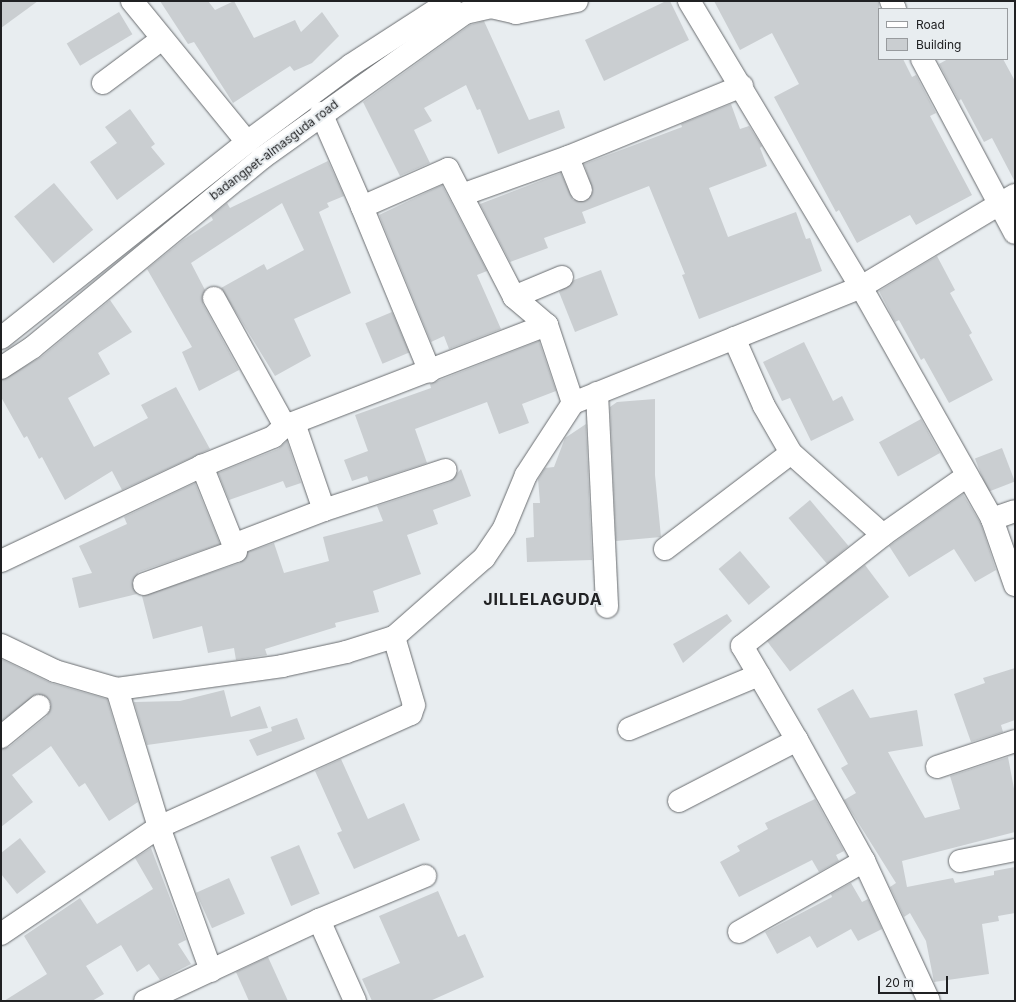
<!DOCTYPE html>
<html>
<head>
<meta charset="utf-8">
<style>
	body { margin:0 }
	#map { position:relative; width:1016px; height:1002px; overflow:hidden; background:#e8edf0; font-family:Inter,sans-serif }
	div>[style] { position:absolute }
	.building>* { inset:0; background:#caced1; transform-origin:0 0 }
	.roads { filter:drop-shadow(0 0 1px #6a6d70) drop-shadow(0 0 1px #6a6d70) }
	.street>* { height:22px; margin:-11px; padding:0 11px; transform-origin:11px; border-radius:11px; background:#fff }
	.secondary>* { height:22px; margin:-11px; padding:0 11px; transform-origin:11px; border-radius:11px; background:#fff }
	span { translate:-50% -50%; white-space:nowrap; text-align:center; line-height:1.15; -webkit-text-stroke:4px #e8edf0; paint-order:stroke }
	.street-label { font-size:12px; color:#202123 }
	.district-label { font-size:16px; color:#202123; font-weight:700; letter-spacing:1px }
	.frame { position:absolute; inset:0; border:2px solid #202123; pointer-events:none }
	.legend { position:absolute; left:878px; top:8px; width:130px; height:52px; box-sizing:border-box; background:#e8edf0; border:1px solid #989b9e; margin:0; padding:5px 7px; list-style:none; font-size:12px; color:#202123 }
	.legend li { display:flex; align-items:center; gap:8px; height:20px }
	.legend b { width:20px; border:1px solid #989b9e }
	.scale { position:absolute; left:878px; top:976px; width:70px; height:18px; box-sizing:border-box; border:2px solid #202123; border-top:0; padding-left:5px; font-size:12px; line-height:14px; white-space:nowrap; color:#202123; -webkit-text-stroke:3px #e8edf0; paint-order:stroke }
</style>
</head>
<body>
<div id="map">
	<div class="building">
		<div style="clip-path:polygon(1px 1px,38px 1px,1px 28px)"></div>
		<div style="clip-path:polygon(160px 1px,208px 1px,215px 10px,234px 1px,254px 38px,295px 20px,301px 32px,322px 12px,339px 36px,312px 63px,294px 71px,290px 66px,233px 103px,194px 42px,188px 44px)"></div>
		<div style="clip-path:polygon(666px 1px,670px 1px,689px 40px,604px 81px,585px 40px)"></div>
		<div style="clip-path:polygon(714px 1px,879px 1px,879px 59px,903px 59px,912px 77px,916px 75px,936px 113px,930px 116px,972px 195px,916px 225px,910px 215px,857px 243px,839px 210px,836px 212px,774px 97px,799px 84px,772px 33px,740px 50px)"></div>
		<div style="left:119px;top:12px;width:26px;height:61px;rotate:59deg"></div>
		<div style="clip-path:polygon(484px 21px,529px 120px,559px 110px,565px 128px,498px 154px,480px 109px,477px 110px,466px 85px,424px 108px,432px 121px,414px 130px,430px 163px,400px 176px,363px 102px,470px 25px)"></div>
		<div style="clip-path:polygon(948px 59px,1003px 59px,1015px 81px,1015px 182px,992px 138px,984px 142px,961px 99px,959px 101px,939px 64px)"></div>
		<div style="clip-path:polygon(731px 104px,740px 129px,749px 126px,762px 146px,760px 148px,767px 166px,709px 188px,728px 237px,796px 212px,806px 239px,810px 238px,822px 271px,699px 319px,682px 275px,685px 274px,649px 186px,582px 212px,586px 223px,544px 238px,548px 248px,510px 262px,480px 204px,561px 173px,573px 200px,586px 201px,593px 191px,584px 164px,682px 127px,681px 124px)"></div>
		<div style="clip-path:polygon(130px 109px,155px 144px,151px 147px,165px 164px,117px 200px,90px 162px,117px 143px,105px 127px)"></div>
		<div style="clip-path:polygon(328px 161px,344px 196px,327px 203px,329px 207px,319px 212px,351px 293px,294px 319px,311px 356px,275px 376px,221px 288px,264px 264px,267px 270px,304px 250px,282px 203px,223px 242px,191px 263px,205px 290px,203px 304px,239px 370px,199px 391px,182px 352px,192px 347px,147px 269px,183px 240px,213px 220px,211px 216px,227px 203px,230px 208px)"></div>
		<div style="left:54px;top:183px;width:61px;height:52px;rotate:50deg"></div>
		<div style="clip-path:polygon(442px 185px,487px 271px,477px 275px,501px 329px,449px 349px,444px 336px,431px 342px,379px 215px)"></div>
		<div style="clip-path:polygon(937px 256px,955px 290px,950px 293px,972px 333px,969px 335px,993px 380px,949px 403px,924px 358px,921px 360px,899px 320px,895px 322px,879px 291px)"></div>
		<div style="clip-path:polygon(601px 270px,618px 315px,575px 332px,559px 292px,574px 280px)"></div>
		<div style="clip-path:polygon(110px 300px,132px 332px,98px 353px,110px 374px,68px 398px,94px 447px,148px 418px,141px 405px,176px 387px,210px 449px,122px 490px,112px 471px,65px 500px,42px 457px,39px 459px,27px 436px,24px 438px,1px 397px,1px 380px,41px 357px)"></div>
		<div style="left:392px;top:312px;width:44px;height:29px;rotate:67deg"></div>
		<div style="clip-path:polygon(539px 341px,556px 391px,522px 404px,529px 423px,499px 434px,487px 402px,415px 429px,427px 463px,369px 482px,367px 476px,352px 481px,344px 460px,368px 451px,355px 415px,431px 388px,430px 384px,440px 380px)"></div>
		<div style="clip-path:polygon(804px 342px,833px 401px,842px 396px,854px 420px,811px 441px,790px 398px,782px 401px,763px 362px)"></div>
		<div style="clip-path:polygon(655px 399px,655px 475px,661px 537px,616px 541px,610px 407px,617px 402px)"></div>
		<div style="left:921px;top:419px;width:39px;height:48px;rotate:61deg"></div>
		<div style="clip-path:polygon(586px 424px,592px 560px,527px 562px,526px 538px,534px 537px,533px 503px,540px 503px,538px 479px,545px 468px,554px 467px,565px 438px)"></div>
		<div style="clip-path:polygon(287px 441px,301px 483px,286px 488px,283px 481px,229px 500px,218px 473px,278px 449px)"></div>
		<div style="left:1002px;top:448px;width:36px;height:29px;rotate:69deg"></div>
		<div style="clip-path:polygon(461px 469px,471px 496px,433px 510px,438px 524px,407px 535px,421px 574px,373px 591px,379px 612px,335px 623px,336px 627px,265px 649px,267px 655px,236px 660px,234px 648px,208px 653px,202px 626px,153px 639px,142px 596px,240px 563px,248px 552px,274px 543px,284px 573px,329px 561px,323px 537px,383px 521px,377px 506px,450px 482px)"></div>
		<div style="clip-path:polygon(195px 483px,220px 544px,139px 572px,132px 582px,137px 594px,79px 608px,72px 578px,92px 573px,79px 546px,127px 524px,124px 517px)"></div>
		<div style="clip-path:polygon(963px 494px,981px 524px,996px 570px,975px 582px,954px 549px,909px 577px,889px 546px)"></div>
		<div style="left:810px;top:500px;width:60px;height:28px;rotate:50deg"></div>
		<div style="left:740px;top:551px;width:47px;height:28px;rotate:50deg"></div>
		<div style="left:865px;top:565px;width:40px;height:124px;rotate:53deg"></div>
		<div style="clip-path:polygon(727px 614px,732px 621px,683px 663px,673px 644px)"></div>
		<div style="clip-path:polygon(1px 659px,51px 683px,107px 699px,138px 802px,109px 821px,85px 783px,79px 787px,51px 746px,12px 775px,33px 802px,1px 827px,1px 749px,9px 747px,47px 716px,51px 704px,48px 698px,37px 694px,1px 721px)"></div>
		<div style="clip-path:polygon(1015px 668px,1015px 720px,1001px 725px,1003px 732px,971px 742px,954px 694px,985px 683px,983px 678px)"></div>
		<div style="clip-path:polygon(853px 689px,870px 718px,917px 710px,923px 746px,888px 752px,925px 818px,960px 809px,950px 776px,1008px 757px,1015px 794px,1015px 832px,902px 861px,907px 887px,953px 878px,955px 883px,994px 875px,994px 871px,1015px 867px,1015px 913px,998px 916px,999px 921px,982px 924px,989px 974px,934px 982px,926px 941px,910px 913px,904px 917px,890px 887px,896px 883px,844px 800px,856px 793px,841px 768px,848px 764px,817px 709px)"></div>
		<div style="clip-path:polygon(224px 690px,231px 717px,260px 706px,268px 728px,147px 745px,134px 702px,180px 701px)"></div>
		<div style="clip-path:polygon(297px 718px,305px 739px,257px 756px,249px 740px,272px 731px,271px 727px)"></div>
		<div style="clip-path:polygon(341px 759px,368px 819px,404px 803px,420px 840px,354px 869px,337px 833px,342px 831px,315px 771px)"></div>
		<div style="clip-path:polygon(815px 799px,844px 851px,836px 855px,839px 861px,819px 872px,812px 860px,739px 897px,720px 862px,740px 851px,737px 846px,768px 829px,765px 823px)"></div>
		<div style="clip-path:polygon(20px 838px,46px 872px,17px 894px,1px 874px,1px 853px)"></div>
		<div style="left:299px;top:845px;width:53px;height:31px;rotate:67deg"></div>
		<div style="clip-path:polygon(151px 848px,186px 940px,178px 944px,191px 964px,160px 980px,149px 964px,137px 972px,121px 945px,86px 966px,104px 994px,92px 1001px,4px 1001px,47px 974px,24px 936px,80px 898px,97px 924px,153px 889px,135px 858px)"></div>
		<div style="left:229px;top:878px;width:39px;height:36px;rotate:66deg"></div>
		<div style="clip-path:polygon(851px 883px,862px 902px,868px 899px,882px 929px,858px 941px,851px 929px,817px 948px,810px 936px,777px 954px,765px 932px,832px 897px,831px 894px)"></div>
		<div style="clip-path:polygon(438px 891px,458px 937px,465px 934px,484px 977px,430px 1001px,372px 1001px,362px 979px,400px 963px,379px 916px)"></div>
		<div style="clip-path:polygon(268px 957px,288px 1001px,249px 1001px,236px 972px)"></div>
	</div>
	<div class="roads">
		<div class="street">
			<div style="left:132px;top:1px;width:182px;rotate:50.8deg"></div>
			<div style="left:689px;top:1px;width:334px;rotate:59deg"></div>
			<div style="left:861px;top:287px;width:266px;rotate:60.5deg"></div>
			<div style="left:992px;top:519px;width:70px;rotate:70.8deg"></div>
			<div style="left:891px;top:1px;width:9px;rotate:63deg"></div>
			<div style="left:922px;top:59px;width:197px;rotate:61.9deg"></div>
			<div style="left:103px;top:83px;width:74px;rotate:-36.7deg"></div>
			<div style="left:321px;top:113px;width:103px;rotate:66.4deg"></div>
			<div style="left:362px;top:207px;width:94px;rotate:-23.8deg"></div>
			<div style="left:448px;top:169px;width:144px;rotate:62.7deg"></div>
			<div style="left:514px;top:297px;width:43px;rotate:40.3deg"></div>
			<div style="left:581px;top:190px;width:35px;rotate:-112deg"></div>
			<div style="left:568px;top:157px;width:188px;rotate:-22.2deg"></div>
			<div style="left:462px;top:195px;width:113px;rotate:-19.7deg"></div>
			<div style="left:362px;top:207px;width:178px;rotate:67.6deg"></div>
			<div style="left:514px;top:297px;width:52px;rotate:-22.6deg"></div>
			<div style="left:214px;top:298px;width:146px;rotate:61deg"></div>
			<div style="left:734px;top:338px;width:74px;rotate:66.2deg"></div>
			<div style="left:764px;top:406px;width:54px;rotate:60.1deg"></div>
			<div style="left:791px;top:453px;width:123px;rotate:41.7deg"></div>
			<div style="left:597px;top:393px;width:214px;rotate:87.3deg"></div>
			<div style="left:294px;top:423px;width:92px;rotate:71deg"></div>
			<div style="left:324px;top:510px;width:128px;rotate:-18.2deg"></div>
			<div style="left:992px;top:519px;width:24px;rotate:-19deg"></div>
			<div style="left:233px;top:545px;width:97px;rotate:-21deg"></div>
			<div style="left:665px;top:549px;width:158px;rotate:-37.3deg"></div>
			<div style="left:1px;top:561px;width:222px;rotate:-25.3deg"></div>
			<div style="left:202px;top:466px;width:77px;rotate:-22.2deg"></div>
			<div style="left:273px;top:437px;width:16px;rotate:-43deg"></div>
			<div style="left:285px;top:426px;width:281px;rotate:-21.1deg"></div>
			<div style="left:547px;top:325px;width:82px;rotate:71.6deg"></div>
			<div style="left:144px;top:584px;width:98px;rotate:-19.7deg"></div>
			<div style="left:236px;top:551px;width:92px;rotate:-111.8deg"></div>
			<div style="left:1px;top:645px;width:60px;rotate:25.7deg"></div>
			<div style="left:55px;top:671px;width:65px;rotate:16.2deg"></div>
			<div style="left:117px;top:689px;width:167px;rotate:-7.9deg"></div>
			<div style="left:282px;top:666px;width:66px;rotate:-12.3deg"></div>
			<div style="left:346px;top:652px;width:50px;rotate:-17.4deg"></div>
			<div style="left:394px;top:637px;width:120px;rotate:-41.3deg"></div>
			<div style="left:484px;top:558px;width:36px;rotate:-56deg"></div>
			<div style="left:504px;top:528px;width:57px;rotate:-67.5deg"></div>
			<div style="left:526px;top:475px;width:86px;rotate:-56.9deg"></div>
			<div style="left:573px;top:403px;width:310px;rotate:-21.9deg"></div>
			<div style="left:861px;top:287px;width:179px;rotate:-30.9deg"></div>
			<div style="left:117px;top:689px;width:144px;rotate:73.1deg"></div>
			<div style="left:159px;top:827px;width:153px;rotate:70.1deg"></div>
			<div style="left:629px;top:729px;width:141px;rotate:-22.6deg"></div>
			<div style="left:1px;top:737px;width:49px;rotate:-39.2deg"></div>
			<div style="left:797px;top:740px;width:109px;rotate:-120.3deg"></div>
			<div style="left:742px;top:646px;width:179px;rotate:-38.2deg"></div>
			<div style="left:883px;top:535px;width:103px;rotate:-35.1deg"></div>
			<div style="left:937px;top:767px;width:82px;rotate:-18.4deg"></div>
			<div style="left:679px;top:801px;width:133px;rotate:-27.3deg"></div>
			<div style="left:797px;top:740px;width:138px;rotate:61deg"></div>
			<div style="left:864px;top:861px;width:154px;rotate:65.1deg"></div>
			<div style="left:960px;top:861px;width:56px;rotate:-11.3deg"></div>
			<div style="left:319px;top:920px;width:115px;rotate:-22.5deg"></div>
			<div style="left:739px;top:932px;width:144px;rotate:-29.6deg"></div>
			<div style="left:1px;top:934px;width:191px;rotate:-34.1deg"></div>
			<div style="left:159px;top:827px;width:276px;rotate:-24.2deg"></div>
			<div style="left:411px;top:714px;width:9px;rotate:-72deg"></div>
			<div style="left:414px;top:705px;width:71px;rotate:-106.4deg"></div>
			<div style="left:145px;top:1001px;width:192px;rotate:-25deg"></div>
			<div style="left:319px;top:920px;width:89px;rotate:66deg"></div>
		</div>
		<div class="secondary">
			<div style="left:1px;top:338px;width:315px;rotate:-38.5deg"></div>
			<div style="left:247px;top:142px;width:129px;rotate:-36.5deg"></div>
			<div style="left:351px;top:65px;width:118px;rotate:-32.9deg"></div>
			<div style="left:1px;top:368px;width:38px;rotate:-33deg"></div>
			<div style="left:33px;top:347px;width:297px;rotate:-39.5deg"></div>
			<div style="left:262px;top:158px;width:249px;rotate:-35.5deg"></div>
			<div style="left:465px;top:13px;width:27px;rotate:-13deg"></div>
			<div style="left:491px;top:7px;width:26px;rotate:13deg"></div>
			<div style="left:516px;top:13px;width:62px;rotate:-11.1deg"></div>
		</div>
	</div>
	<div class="street-label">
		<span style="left:274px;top:150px;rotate:-37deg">badangpet-almasguda road</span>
	</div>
	<div class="district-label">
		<span style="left:543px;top:599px">JILLELAGUDA</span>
	</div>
	<div class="frame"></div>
	<ul class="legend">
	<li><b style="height:5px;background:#fff"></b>Road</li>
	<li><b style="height:11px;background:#caced1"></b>Building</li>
	</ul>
	<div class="scale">20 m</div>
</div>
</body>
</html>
